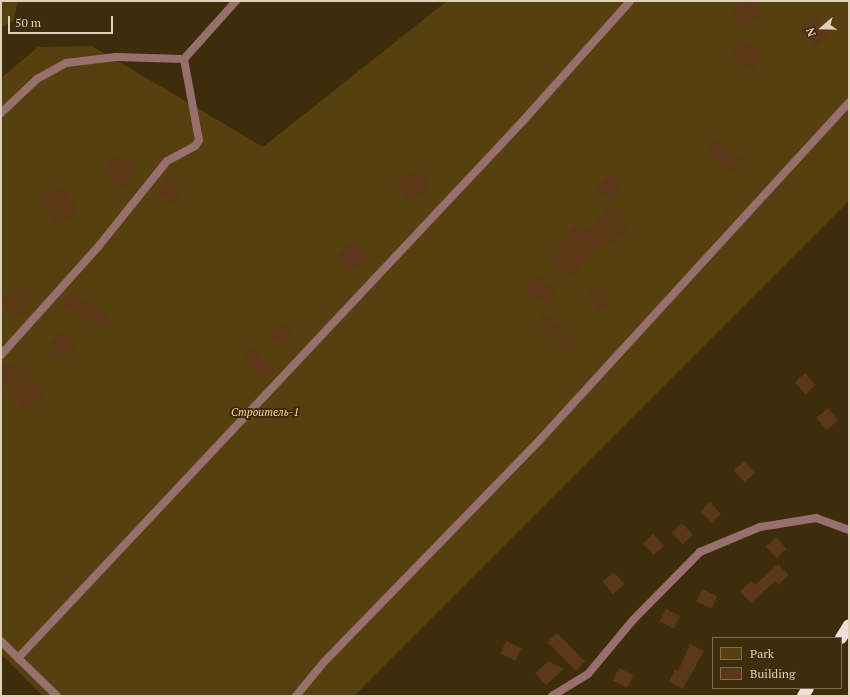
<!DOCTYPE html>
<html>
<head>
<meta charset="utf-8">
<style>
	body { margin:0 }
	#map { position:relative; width:850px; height:697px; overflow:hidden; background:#3e2d0a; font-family:"PT Serif",serif }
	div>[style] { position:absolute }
	.green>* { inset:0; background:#57400f }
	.building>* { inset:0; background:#5b3817; transform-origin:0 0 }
	.lane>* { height:8px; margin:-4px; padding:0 4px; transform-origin:4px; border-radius:4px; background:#976f6d }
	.highway>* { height:12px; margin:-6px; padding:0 6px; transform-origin:6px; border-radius:6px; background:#f2dedc }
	span { translate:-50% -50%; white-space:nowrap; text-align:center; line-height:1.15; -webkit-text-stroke:4px #3e2d0a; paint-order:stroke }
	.park-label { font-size:11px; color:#fbd99c; font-style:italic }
	.frame { position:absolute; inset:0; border:2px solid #ded0b9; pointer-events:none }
	.legend { position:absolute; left:712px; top:637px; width:130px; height:52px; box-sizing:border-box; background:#3e2d0a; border:1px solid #7e6e50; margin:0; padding:5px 7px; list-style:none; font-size:12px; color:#ded0b9 }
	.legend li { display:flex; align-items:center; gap:8px; height:20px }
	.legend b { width:20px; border:1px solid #7e6e50 }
	.north { position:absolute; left:802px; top:8px; width:40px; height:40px; -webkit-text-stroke:3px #3e2d0a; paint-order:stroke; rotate:250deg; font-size:11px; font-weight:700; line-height:16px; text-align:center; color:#ded0b9 }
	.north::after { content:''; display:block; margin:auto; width:14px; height:18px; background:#ded0b9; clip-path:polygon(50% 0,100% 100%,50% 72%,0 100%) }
	.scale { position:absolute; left:8px; top:16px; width:105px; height:18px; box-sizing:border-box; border:2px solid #ded0b9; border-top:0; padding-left:5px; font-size:12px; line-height:14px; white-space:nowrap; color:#ded0b9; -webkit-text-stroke:3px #3e2d0a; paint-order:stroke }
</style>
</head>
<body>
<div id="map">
	<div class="green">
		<div style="clip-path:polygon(1px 1px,18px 1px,14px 20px,1px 28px)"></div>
		<div style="clip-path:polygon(447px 1px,849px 1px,849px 201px,354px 696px,43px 696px,1px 654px,1px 78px,38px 47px,92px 46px,263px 147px)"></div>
	</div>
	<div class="building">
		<div style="clip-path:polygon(745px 1px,753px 1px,763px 12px,744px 29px,730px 15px)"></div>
		<div style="left:815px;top:16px;width:23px;height:20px;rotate:47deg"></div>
		<div style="left:742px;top:39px;width:28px;height:20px;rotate:38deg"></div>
		<div style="left:715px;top:137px;width:38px;height:16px;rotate:40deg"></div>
		<div style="left:118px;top:155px;width:26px;height:23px;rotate:43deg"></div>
		<div style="clip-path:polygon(419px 168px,429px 179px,424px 183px,428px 188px,411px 203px,395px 184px)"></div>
		<div style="left:167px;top:175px;width:24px;height:19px;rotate:36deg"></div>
		<div style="left:609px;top:175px;width:19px;height:19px;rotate:43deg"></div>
		<div style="left:61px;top:186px;width:31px;height:27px;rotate:54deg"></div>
		<div style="clip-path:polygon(611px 206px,630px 225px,610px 244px,605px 239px,569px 278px,548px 257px,568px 237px,565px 235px,577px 223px,585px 232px)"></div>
		<div style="left:354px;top:240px;width:23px;height:25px;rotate:47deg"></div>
		<div style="left:536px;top:275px;width:26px;height:18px;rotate:37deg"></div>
		<div style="left:17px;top:285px;width:21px;height:23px;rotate:41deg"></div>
		<div style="left:595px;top:286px;width:23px;height:13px;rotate:47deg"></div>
		<div style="clip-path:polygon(71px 292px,87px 304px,91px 300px,110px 319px,96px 332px,76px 312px,75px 314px,62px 303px)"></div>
		<div style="left:544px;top:313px;width:48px;height:14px;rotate:41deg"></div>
		<div style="left:281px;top:322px;width:18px;height:18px;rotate:38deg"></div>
		<div style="left:62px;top:332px;width:23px;height:20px;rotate:47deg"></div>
		<div style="left:252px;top:346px;width:35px;height:13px;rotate:47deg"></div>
		<div style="clip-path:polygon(16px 362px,45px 394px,26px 411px,15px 399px,19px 395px,1px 379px,4px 375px,1px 367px)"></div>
		<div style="left:805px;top:373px;width:16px;height:14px;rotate:47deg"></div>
		<div style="left:828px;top:408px;width:16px;height:15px;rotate:50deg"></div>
		<div style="left:744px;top:461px;width:16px;height:14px;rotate:47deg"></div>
		<div style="left:710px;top:502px;width:16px;height:13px;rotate:47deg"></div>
		<div style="left:682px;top:523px;width:16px;height:14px;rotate:47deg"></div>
		<div style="left:653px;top:534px;width:16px;height:14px;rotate:47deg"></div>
		<div style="left:776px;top:537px;width:16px;height:14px;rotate:47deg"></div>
		<div style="clip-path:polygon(778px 564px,789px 575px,778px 585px,775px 581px,751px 603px,740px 591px,751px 581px,755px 585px)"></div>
		<div style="left:614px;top:572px;width:16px;height:15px;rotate:50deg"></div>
		<div style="left:702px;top:589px;width:17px;height:14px;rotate:25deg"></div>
		<div style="left:666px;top:609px;width:16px;height:14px;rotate:27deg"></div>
		<div style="left:557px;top:633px;width:40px;height:13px;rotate:46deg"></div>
		<div style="left:506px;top:641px;width:17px;height:14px;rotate:25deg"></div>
		<div style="clip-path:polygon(690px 644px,704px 651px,683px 689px,669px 682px,675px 669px,678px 671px)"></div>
		<div style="clip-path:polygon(548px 661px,564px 669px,546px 685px,535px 673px)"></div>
		<div style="left:619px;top:668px;width:16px;height:14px;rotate:27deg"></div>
	</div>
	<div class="lane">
		<div style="left:1px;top:113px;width:50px;rotate:-43.4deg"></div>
		<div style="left:37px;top:79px;width:33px;rotate:-29deg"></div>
		<div style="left:66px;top:63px;width:50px;rotate:-6.8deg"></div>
		<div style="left:116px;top:57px;width:68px;rotate:1.7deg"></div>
		<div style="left:1px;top:355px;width:145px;rotate:-48.1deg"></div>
		<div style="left:98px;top:247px;width:110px;rotate:-51.3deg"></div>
		<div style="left:167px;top:161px;width:32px;rotate:-28deg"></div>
		<div style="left:195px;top:146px;width:7px;rotate:-56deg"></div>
		<div style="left:199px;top:140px;width:82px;rotate:-100.5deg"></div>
		<div style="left:184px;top:59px;width:78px;rotate:-48.1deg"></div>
		<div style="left:1px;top:641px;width:24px;rotate:45deg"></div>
		<div style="left:18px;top:658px;width:736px;rotate:-46.76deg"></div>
		<div style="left:522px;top:122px;width:162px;rotate:-48.2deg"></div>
		<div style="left:18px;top:658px;width:54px;rotate:44.3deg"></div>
		<div style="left:296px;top:696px;width:44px;rotate:-50.5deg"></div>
		<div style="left:324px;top:662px;width:304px;rotate:-45.8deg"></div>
		<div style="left:536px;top:444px;width:464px;rotate:-47.5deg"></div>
		<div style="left:552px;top:696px;width:42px;rotate:-31.4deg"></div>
		<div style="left:588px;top:674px;width:70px;rotate:-50.2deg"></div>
		<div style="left:633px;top:620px;width:95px;rotate:-45.4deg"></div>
		<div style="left:700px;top:552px;width:65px;rotate:-22.6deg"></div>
		<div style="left:760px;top:527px;width:57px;rotate:-9.1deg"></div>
		<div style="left:816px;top:518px;width:35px;rotate:20deg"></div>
	</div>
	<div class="highway">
		<div style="left:841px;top:638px;width:15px;rotate:-58deg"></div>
		<div style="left:803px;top:696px;width:9px;rotate:-58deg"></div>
	</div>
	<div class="park-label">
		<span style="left:265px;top:412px">Строитель-1</span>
	</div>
	<div class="frame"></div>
	<ul class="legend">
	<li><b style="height:11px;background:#57400f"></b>Park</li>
	<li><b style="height:11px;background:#5b3817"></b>Building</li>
	</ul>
	<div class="north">N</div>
	<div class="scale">50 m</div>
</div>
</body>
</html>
